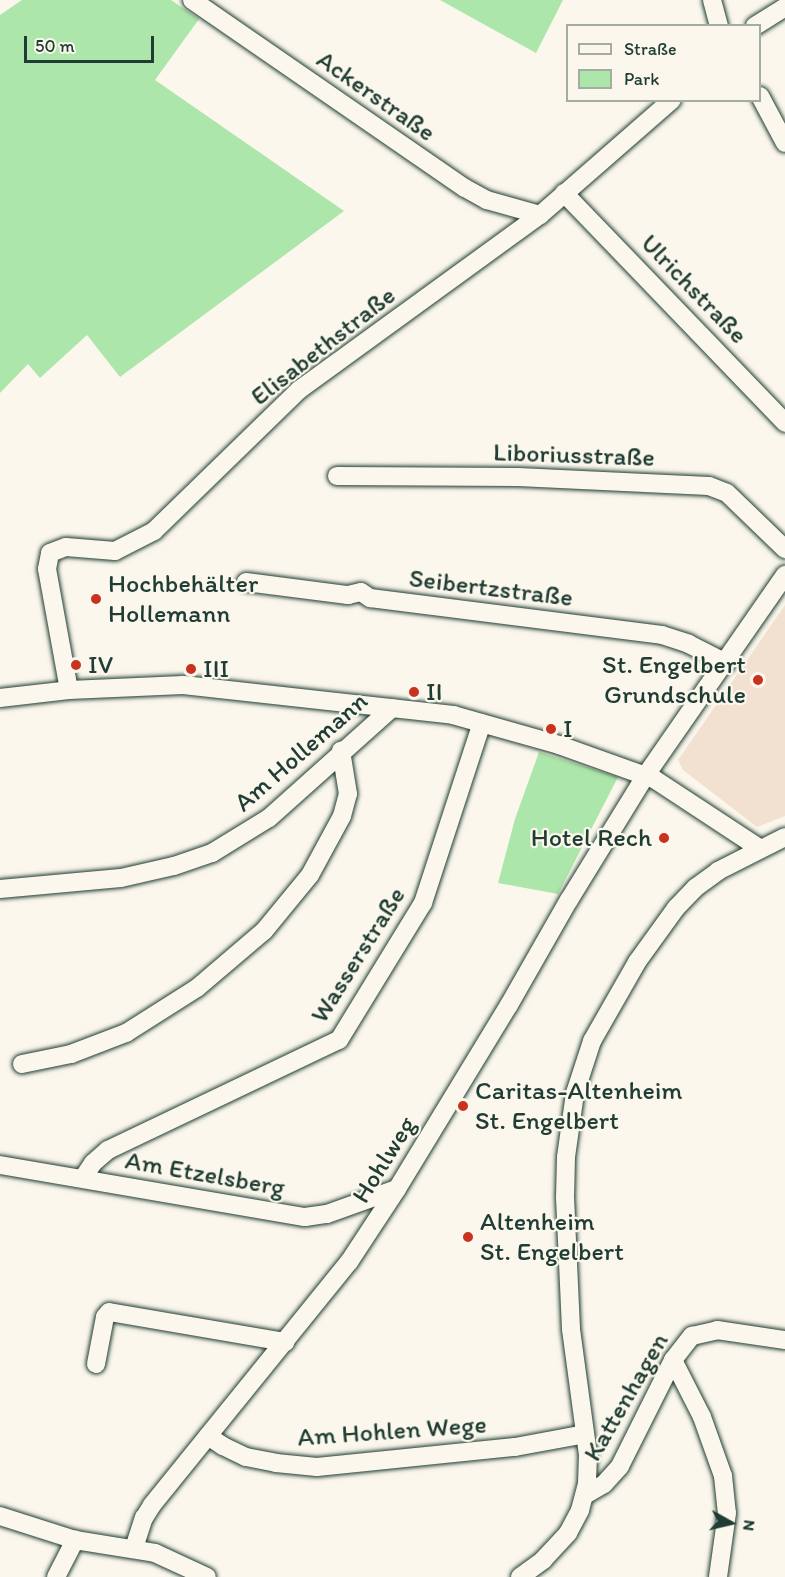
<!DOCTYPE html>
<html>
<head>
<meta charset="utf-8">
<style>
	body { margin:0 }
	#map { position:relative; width:785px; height:1577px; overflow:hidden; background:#fbf7ec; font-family:Itim,sans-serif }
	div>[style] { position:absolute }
	.built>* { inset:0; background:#f2e1d0 }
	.green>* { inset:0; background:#ade6aa }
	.roads { filter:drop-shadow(0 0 2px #1f3d34) drop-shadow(0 0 2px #1f3d34) }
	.street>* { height:18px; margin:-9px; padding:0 9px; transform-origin:9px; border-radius:9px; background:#fbf7ec }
	.dots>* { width:16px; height:16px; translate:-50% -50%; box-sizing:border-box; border:3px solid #fbf7ec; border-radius:50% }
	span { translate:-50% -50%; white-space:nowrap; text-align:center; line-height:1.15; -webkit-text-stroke:4.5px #fbf7ec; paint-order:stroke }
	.street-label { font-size:26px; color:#1f3d34 }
	.poi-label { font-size:26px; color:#1f3d34 }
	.left { translate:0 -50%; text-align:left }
	.right { translate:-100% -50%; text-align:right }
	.legend { position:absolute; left:566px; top:24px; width:195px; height:78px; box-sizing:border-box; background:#fbf7ec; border:2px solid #a3ada2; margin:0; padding:8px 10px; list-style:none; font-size:18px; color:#1f3d34 }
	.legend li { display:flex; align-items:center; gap:12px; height:30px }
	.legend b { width:30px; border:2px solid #a3ada2 }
	.north { position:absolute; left:701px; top:1493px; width:60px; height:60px; -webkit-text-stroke:4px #fbf7ec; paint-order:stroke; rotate:98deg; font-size:16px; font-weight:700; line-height:24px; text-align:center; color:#1f3d34 }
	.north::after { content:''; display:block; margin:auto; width:21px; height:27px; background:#1f3d34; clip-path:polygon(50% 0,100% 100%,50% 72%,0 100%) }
	.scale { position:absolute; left:24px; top:36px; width:130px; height:27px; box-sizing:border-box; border:3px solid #1f3d34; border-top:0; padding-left:8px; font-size:18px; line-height:21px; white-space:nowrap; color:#1f3d34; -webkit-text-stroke:4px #fbf7ec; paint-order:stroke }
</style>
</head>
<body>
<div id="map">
	<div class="built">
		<div style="clip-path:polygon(785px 605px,785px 816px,757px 827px,683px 770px,678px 760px)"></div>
	</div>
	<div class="green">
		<div style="clip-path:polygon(22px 0,171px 0,199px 19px,155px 80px,344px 211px,120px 377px,87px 335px,40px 378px,28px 364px,0 393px,0 15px)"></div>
		<div style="clip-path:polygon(440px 0,563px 0,536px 53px)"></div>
		<div style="clip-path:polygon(539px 752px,618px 777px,558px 894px,498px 883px,515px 819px)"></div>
	</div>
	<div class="roads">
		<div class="street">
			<div style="left:192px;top:0;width:331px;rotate:34.6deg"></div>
			<div style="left:465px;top:188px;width:25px;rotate:29deg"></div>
			<div style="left:487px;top:200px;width:55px;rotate:15.8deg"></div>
			<div style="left:712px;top:0;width:27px;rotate:75deg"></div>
			<div style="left:755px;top:26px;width:36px;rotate:-32deg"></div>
			<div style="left:760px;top:96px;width:53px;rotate:62deg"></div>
			<div style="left:564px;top:193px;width:319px;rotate:46.1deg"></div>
			<div style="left:337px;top:476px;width:181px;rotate:0.3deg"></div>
			<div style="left:518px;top:477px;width:191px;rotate:2.7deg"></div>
			<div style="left:709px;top:486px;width:19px;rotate:21deg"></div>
			<div style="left:727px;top:493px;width:81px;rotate:44deg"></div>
			<div style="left:246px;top:582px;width:103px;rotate:7.3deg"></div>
			<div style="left:348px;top:595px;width:13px;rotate:-13deg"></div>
			<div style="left:361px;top:592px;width:11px;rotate:34deg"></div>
			<div style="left:370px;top:598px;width:294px;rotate:7.2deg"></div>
			<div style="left:662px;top:635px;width:28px;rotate:18deg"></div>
			<div style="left:689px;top:644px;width:42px;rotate:27.2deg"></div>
			<div style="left:69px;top:690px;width:123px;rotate:-100.3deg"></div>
			<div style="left:47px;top:569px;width:16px;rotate:-79deg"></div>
			<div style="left:50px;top:553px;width:17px;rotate:-21deg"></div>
			<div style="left:66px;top:547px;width:49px;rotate:4.7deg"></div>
			<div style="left:115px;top:551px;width:44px;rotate:-27.1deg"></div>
			<div style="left:154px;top:531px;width:202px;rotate:-44.2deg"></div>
			<div style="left:299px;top:390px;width:298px;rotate:-36deg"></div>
			<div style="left:540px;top:215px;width:175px;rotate:-41.1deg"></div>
			<div style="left:0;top:698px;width:69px;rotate:-6.6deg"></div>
			<div style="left:69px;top:690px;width:114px;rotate:-2.5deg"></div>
			<div style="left:183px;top:685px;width:272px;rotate:6.3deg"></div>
			<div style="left:453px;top:715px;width:110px;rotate:15.8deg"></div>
			<div style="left:559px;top:745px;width:101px;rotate:19.7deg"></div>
			<div style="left:654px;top:779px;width:126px;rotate:33.3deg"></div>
			<div style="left:0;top:889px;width:121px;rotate:-5.2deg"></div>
			<div style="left:121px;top:878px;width:54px;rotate:-12.8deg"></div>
			<div style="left:174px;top:866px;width:40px;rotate:-18.9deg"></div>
			<div style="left:212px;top:853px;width:67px;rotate:-31.6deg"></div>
			<div style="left:269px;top:818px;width:165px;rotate:-41.8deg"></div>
			<div style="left:22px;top:1064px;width:50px;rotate:-11.5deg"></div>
			<div style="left:71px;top:1054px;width:59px;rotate:-20.9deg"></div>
			<div style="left:126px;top:1033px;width:84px;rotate:-32.4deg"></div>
			<div style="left:197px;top:988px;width:88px;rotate:-40.4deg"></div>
			<div style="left:264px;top:931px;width:72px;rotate:-50.6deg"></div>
			<div style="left:310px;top:875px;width:67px;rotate:-61.5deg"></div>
			<div style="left:342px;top:816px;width:23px;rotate:-75deg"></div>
			<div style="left:348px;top:794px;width:44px;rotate:-99.2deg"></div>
			<div style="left:0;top:1165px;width:309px;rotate:9.7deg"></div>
			<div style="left:305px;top:1217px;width:22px;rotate:-8deg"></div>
			<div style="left:327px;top:1214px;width:74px;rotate:-19.7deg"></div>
			<div style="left:83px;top:1178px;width:18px;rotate:-56deg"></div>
			<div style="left:93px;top:1163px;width:20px;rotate:-41deg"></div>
			<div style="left:108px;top:1150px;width:256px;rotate:-25.5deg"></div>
			<div style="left:339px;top:1040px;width:161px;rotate:-58.5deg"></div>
			<div style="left:423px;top:903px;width:189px;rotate:-71.9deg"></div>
			<div style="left:673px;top:1360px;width:64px;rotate:63deg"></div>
			<div style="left:702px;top:1417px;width:63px;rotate:70.4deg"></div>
			<div style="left:723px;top:1476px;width:37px;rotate:84deg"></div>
			<div style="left:727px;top:1513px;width:65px;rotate:98deg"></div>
			<div style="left:96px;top:1364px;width:48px;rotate:-79.2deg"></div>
			<div style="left:105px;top:1317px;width:6px;rotate:-51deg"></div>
			<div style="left:109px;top:1312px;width:179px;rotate:9.7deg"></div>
			<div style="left:208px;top:1436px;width:18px;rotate:34deg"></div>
			<div style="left:223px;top:1446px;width:25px;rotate:26deg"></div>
			<div style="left:246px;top:1457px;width:31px;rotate:11deg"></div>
			<div style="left:276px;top:1463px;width:41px;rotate:5.6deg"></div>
			<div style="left:317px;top:1467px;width:199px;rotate:-5.8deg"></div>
			<div style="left:515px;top:1447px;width:71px;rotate:-10.5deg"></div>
			<div style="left:585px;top:1495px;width:22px;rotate:-30deg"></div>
			<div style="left:604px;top:1484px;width:24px;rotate:-48deg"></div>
			<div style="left:620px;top:1466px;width:119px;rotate:-63.4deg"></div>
			<div style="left:673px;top:1360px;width:31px;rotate:-52deg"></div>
			<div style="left:692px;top:1336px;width:26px;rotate:-13deg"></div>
			<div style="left:717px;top:1330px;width:69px;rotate:8.4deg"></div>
			<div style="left:0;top:1516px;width:79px;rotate:17.7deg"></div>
			<div style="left:75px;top:1540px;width:81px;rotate:9.2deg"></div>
			<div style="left:155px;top:1553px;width:57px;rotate:24.8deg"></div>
			<div style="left:134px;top:1548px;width:32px;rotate:-72deg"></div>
			<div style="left:144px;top:1518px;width:15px;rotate:-58deg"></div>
			<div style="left:152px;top:1505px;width:313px;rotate:-51deg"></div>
			<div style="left:349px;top:1262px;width:87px;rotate:-56.7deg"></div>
			<div style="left:397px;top:1189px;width:215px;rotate:-58.7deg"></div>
			<div style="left:509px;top:1005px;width:121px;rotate:-60.3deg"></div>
			<div style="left:569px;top:900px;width:147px;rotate:-58.4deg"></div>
			<div style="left:646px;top:775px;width:244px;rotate:-55.2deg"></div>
			<div style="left:56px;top:1577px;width:42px;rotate:-62.8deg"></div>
			<div style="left:520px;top:1577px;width:29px;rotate:-36deg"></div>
			<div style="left:543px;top:1560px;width:37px;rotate:-47deg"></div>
			<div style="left:568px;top:1533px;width:26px;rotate:-62deg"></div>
			<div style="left:580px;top:1510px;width:28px;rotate:-75deg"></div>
			<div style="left:587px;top:1483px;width:28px;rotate:-88deg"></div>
			<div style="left:588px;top:1455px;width:127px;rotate:-97.7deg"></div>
			<div style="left:571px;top:1329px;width:131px;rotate:-92.6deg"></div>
			<div style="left:565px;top:1198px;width:41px;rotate:-88.6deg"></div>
			<div style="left:566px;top:1157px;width:65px;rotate:-82deg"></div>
			<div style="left:575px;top:1093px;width:55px;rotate:-71.9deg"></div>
			<div style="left:592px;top:1041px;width:91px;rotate:-60.3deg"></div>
			<div style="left:637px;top:962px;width:67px;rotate:-54.2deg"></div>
			<div style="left:676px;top:908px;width:28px;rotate:-46deg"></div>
			<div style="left:695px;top:888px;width:29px;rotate:-36deg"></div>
			<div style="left:718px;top:871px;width:75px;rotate:-26.9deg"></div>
		</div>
	</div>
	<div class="dots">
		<div style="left:96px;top:599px;background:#c8321e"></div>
		<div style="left:76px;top:665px;background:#c8321e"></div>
		<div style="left:191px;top:669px;background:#c8321e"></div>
		<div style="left:758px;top:680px;background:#c8321e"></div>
		<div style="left:414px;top:692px;background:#c8321e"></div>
		<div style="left:551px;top:729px;background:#c8321e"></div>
		<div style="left:664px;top:838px;background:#c8321e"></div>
		<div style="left:463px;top:1106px;background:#c8321e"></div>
		<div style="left:468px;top:1237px;background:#c8321e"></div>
	</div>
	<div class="street-label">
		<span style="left:376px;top:96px;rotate:35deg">Ackerstraße</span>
		<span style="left:694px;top:289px;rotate:46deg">Ulrichstraße</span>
		<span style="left:323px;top:346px;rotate:-38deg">Elisabethstraße</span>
		<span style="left:574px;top:455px;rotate:2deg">Liboriusstraße</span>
		<span style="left:491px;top:588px;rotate:7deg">Seibertzstraße</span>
		<span style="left:301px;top:752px;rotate:-41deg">Am Hollemann</span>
		<span style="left:358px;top:955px;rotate:-58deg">Wasserstraße</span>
		<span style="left:384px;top:1160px;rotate:-58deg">Hohlweg</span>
		<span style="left:205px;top:1174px;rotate:10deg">Am Etzelsberg</span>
		<span style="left:626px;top:1397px;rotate:-60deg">Kattenhagen</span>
		<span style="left:392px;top:1431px;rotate:-4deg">Am Hohlen Wege</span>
	</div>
	<div class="poi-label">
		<span class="left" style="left:108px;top:599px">Hochbehälter<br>Hollemann</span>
		<span class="left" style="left:88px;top:665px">IV</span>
		<span class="right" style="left:746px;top:680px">St. Engelbert<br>Grundschule</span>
		<span class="left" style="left:203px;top:669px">III</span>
		<span class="left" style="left:426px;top:692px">II</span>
		<span class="left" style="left:563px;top:729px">I</span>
		<span class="right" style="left:652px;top:838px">Hotel Rech</span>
		<span class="left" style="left:475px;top:1106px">Caritas-Altenheim<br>St. Engelbert</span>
		<span class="left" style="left:480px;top:1237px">Altenheim<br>St. Engelbert</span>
	</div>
	<ul class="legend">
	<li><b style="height:8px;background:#fbf7ec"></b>Straße</li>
	<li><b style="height:16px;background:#ade6aa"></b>Park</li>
	</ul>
	<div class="north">N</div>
	<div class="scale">50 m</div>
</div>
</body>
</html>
